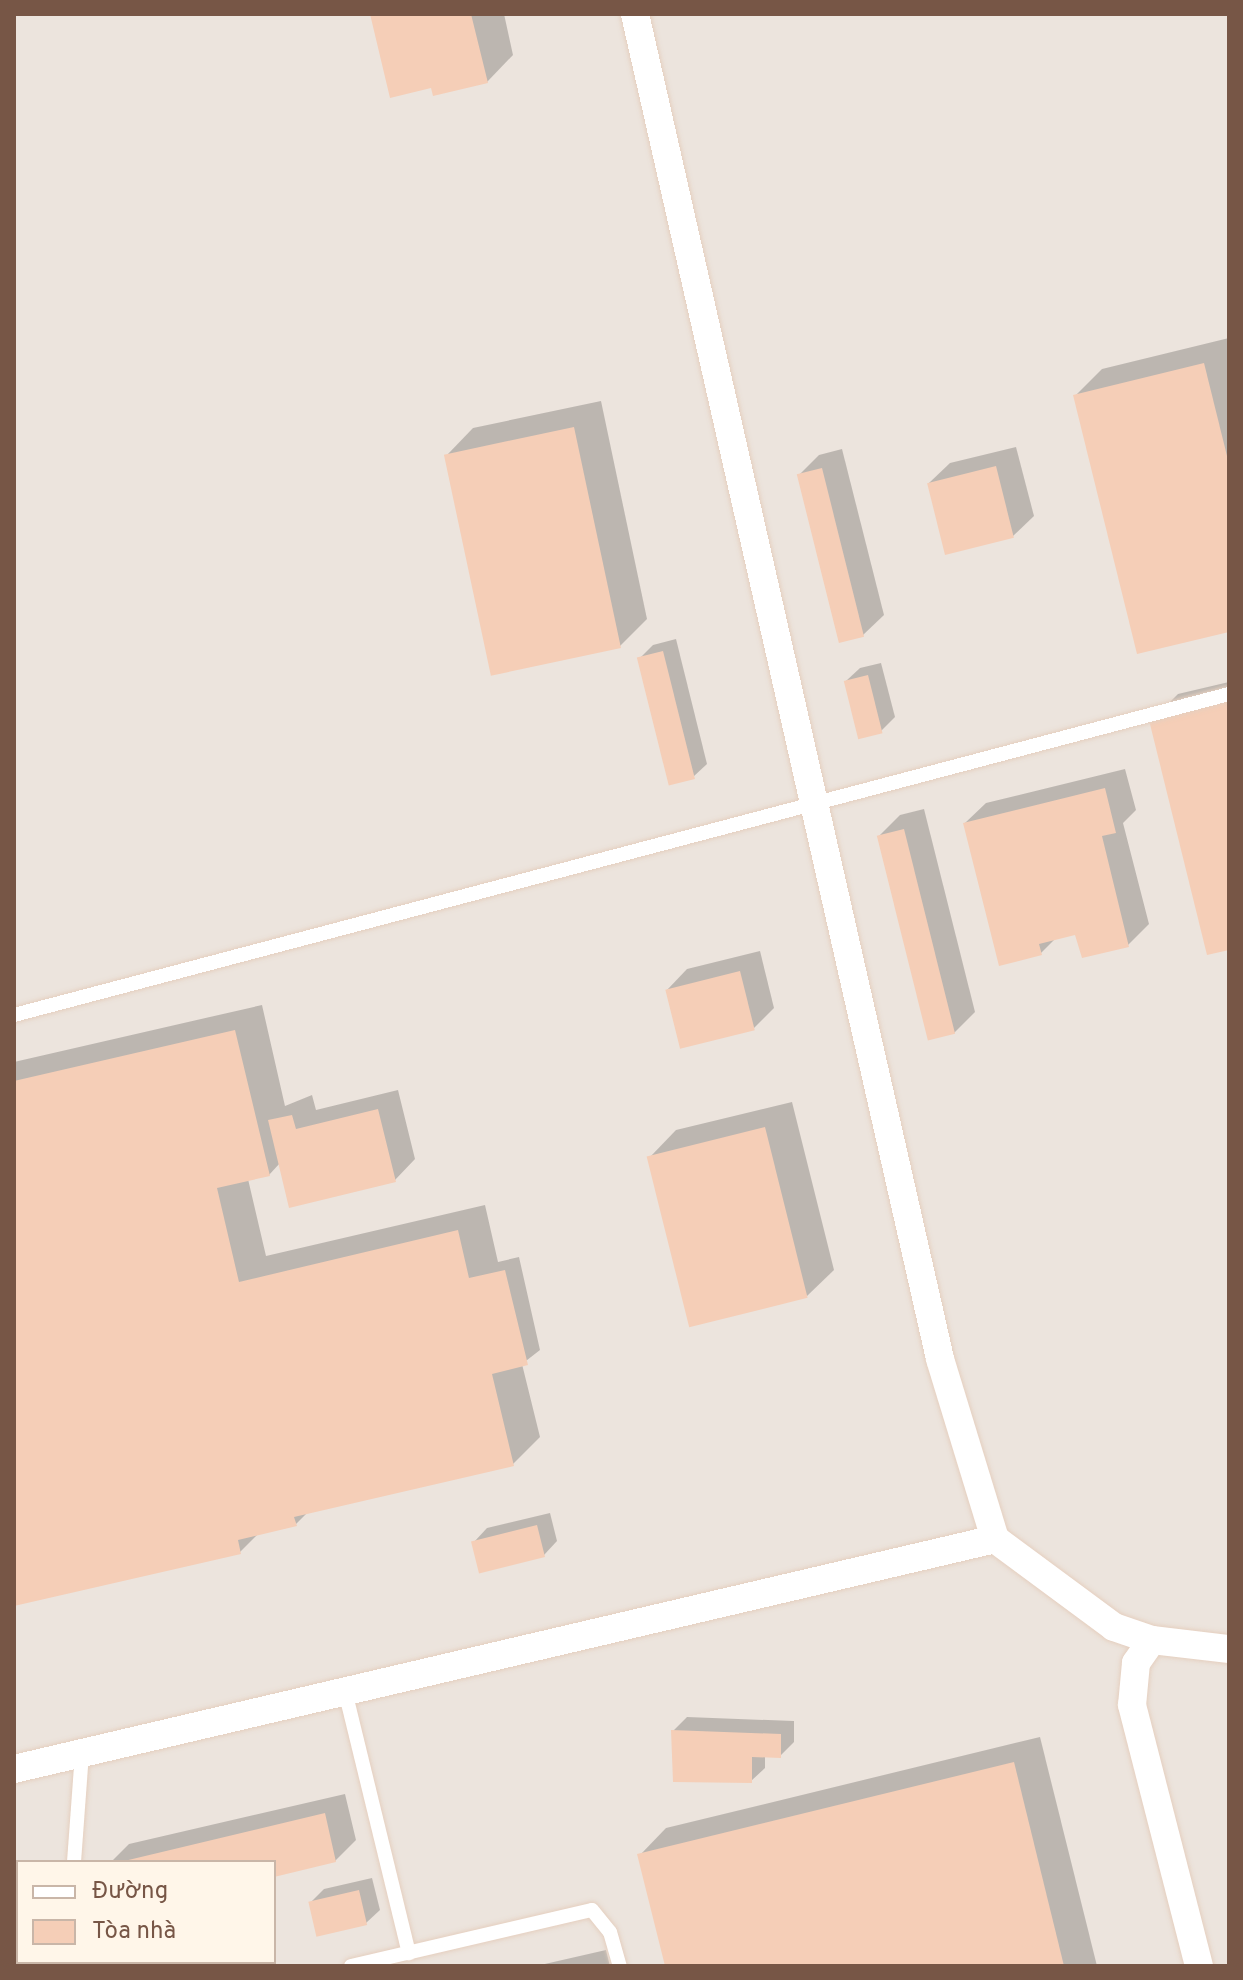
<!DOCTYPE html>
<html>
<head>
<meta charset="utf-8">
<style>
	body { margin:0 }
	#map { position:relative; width:1243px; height:1980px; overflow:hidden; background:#fef2e1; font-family:Overpass,sans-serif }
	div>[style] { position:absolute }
	.industrial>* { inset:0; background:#ece4dd }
	.shadow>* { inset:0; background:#0003 }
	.building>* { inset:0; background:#f5ceb7; transform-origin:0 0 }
	.roads { filter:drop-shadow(0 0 2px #e5cfbf) drop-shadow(0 0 2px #e5cfbf) }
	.service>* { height:14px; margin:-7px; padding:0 7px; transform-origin:7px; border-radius:7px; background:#fff }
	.minor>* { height:28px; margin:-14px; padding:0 14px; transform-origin:14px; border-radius:14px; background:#fff }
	span { translate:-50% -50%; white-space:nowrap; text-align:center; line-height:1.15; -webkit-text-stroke:8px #fff6e9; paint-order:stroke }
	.frame { position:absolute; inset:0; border:16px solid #775646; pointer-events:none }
	.legend { position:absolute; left:16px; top:1860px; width:260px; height:104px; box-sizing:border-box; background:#fff6e9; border:2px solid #c9b6a8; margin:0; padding:10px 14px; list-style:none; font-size:24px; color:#775646 }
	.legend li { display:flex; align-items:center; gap:16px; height:40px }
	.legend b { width:40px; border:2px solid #c9b6a8 }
</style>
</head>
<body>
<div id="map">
	<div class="industrial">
		<div style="clip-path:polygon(evenodd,14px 14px,1229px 14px,1229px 1966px,14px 1966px,14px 14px,18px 1862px,274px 1862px,274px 1962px,18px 1962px,18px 1862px)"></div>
	</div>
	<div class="shadow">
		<div style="clip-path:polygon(372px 14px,504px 14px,513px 55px,487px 82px)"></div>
		<div style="clip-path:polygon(1229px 338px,1229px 630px,1075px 396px,1102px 369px)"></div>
		<div style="clip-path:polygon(601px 401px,647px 619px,620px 646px,447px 455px,473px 428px)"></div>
		<div style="clip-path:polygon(1016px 447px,1034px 516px,1013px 536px,929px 483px,950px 463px)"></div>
		<div style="clip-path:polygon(842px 449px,884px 615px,863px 635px,799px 475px,819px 455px)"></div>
		<div style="clip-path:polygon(676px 639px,707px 764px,693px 777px,640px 658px,653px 645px)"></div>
		<div style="clip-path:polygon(881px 663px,895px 717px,881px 731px,846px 681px,860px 668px)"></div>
		<div style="clip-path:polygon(1229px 682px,1229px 948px,1151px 721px,1178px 694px)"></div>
		<div style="clip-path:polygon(1125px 769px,1136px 810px,1123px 823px,1149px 924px,1128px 945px,1077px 932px,1057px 937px,1041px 953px,965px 823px,986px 803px)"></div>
		<div style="clip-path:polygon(924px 809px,975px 1012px,954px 1033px,879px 836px,900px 815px)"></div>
		<div style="clip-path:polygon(760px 951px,774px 1008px,754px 1028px,667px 990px,687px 969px)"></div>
		<div style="clip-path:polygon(262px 1005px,285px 1106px,312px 1095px,316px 1110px,398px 1090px,415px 1159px,395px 1180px,280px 1163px,269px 1175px,248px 1179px,266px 1256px,485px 1205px,498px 1262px,519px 1257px,540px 1350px,522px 1364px,540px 1437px,513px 1464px,309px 1511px,296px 1524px,259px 1533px,240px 1552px,14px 1604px,14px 1062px)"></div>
		<div style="clip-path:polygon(792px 1102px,834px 1270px,807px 1296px,650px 1157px,676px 1130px)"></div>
		<div style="clip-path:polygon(550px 1513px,557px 1541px,544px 1555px,474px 1542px,487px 1528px)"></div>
		<div style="clip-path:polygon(687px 1717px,794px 1721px,794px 1742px,780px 1756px,765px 1756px,765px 1768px,751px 1781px,673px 1731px)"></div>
		<div style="clip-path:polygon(1040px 1737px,1097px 1966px,667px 1966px,640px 1855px,666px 1828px)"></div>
		<div style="clip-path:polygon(345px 1794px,356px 1840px,335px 1861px,274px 1875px,274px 1862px,111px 1862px,129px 1844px)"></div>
		<div style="clip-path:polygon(372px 1878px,380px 1910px,366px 1923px,310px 1903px,324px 1889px)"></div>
		<div style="clip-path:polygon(606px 1950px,610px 1966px,536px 1966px)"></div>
	</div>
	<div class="building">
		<div style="clip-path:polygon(370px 14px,471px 14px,488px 83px,433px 96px,431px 88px,390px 98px)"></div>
		<div style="clip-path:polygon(1204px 363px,1229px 464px,1229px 632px,1137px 654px,1073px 395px)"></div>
		<div style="left:574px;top:427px;width:226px;height:133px;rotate:78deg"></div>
		<div style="left:996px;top:466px;width:74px;height:71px;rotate:76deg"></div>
		<div style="left:822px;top:468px;width:174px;height:26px;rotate:76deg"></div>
		<div style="left:663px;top:651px;width:132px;height:27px;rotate:76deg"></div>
		<div style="left:868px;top:675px;width:60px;height:25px;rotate:76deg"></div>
		<div style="clip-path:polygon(1229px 701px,1229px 950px,1207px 955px,1149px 720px)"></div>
		<div style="clip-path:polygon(1105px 788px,1116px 833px,1102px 836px,1129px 947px,1082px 958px,1075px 935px,1039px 944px,1042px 955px,999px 966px,963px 823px)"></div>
		<div style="left:904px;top:829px;width:211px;height:28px;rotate:76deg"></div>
		<div style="left:740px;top:971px;width:61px;height:77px;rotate:76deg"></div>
		<div style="clip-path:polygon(235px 1030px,270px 1176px,217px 1188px,239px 1282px,458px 1230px,469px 1278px,505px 1270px,528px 1365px,492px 1374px,514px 1466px,294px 1517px,297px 1526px,238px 1540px,241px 1554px,14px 1606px,14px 1081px)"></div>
		<div style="clip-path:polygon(378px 1109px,396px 1182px,289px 1208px,268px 1120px,292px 1115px,296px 1129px)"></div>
		<div style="left:765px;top:1127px;width:176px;height:122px;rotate:76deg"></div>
		<div style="left:537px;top:1525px;width:33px;height:68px;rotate:76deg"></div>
		<div style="clip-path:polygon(671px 1730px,781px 1734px,781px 1758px,752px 1757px,752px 1783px,673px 1782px)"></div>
		<div style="clip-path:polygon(1014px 1762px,1064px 1966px,665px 1966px,637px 1854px)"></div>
		<div style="clip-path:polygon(325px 1813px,336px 1862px,274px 1877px,274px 1862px,120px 1862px)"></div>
		<div style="left:359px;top:1890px;width:36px;height:52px;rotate:77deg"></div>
		<div style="clip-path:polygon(141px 1962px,186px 1962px,186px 1963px,142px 1966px)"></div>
	</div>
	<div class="roads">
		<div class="service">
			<div style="left:14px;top:1015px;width:1257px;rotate:-14.8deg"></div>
			<div style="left:345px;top:1691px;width:270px;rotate:76.3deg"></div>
			<div style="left:74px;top:1862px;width:109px;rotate:-85.8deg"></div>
			<div style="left:14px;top:1923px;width:4px;rotate:-14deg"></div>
			<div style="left:73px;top:1962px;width:4px;rotate:90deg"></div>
			<div style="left:351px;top:1966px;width:247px;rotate:-13.1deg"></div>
			<div style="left:592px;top:1910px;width:28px;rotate:51deg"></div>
			<div style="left:610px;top:1932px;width:35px;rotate:74deg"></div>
		</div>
		<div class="minor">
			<div style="left:635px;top:14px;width:1379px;rotate:77.22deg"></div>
			<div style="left:940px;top:1359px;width:188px;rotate:73deg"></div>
			<div style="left:995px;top:1539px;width:148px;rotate:36.5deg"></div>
			<div style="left:1114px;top:1627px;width:40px;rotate:18.9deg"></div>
			<div style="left:1152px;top:1640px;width:78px;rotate:6.7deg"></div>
			<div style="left:1152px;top:1640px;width:28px;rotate:125deg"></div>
			<div style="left:1136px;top:1663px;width:42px;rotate:95.4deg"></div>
			<div style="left:1132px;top:1705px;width:269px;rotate:75.6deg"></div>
			<div style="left:14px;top:1769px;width:1008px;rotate:-13.19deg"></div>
		</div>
	</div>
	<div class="frame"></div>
	<ul class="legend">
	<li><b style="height:10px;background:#fff"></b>Đường</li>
	<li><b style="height:22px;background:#f5ceb7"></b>Tòa nhà</li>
	</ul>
</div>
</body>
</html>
